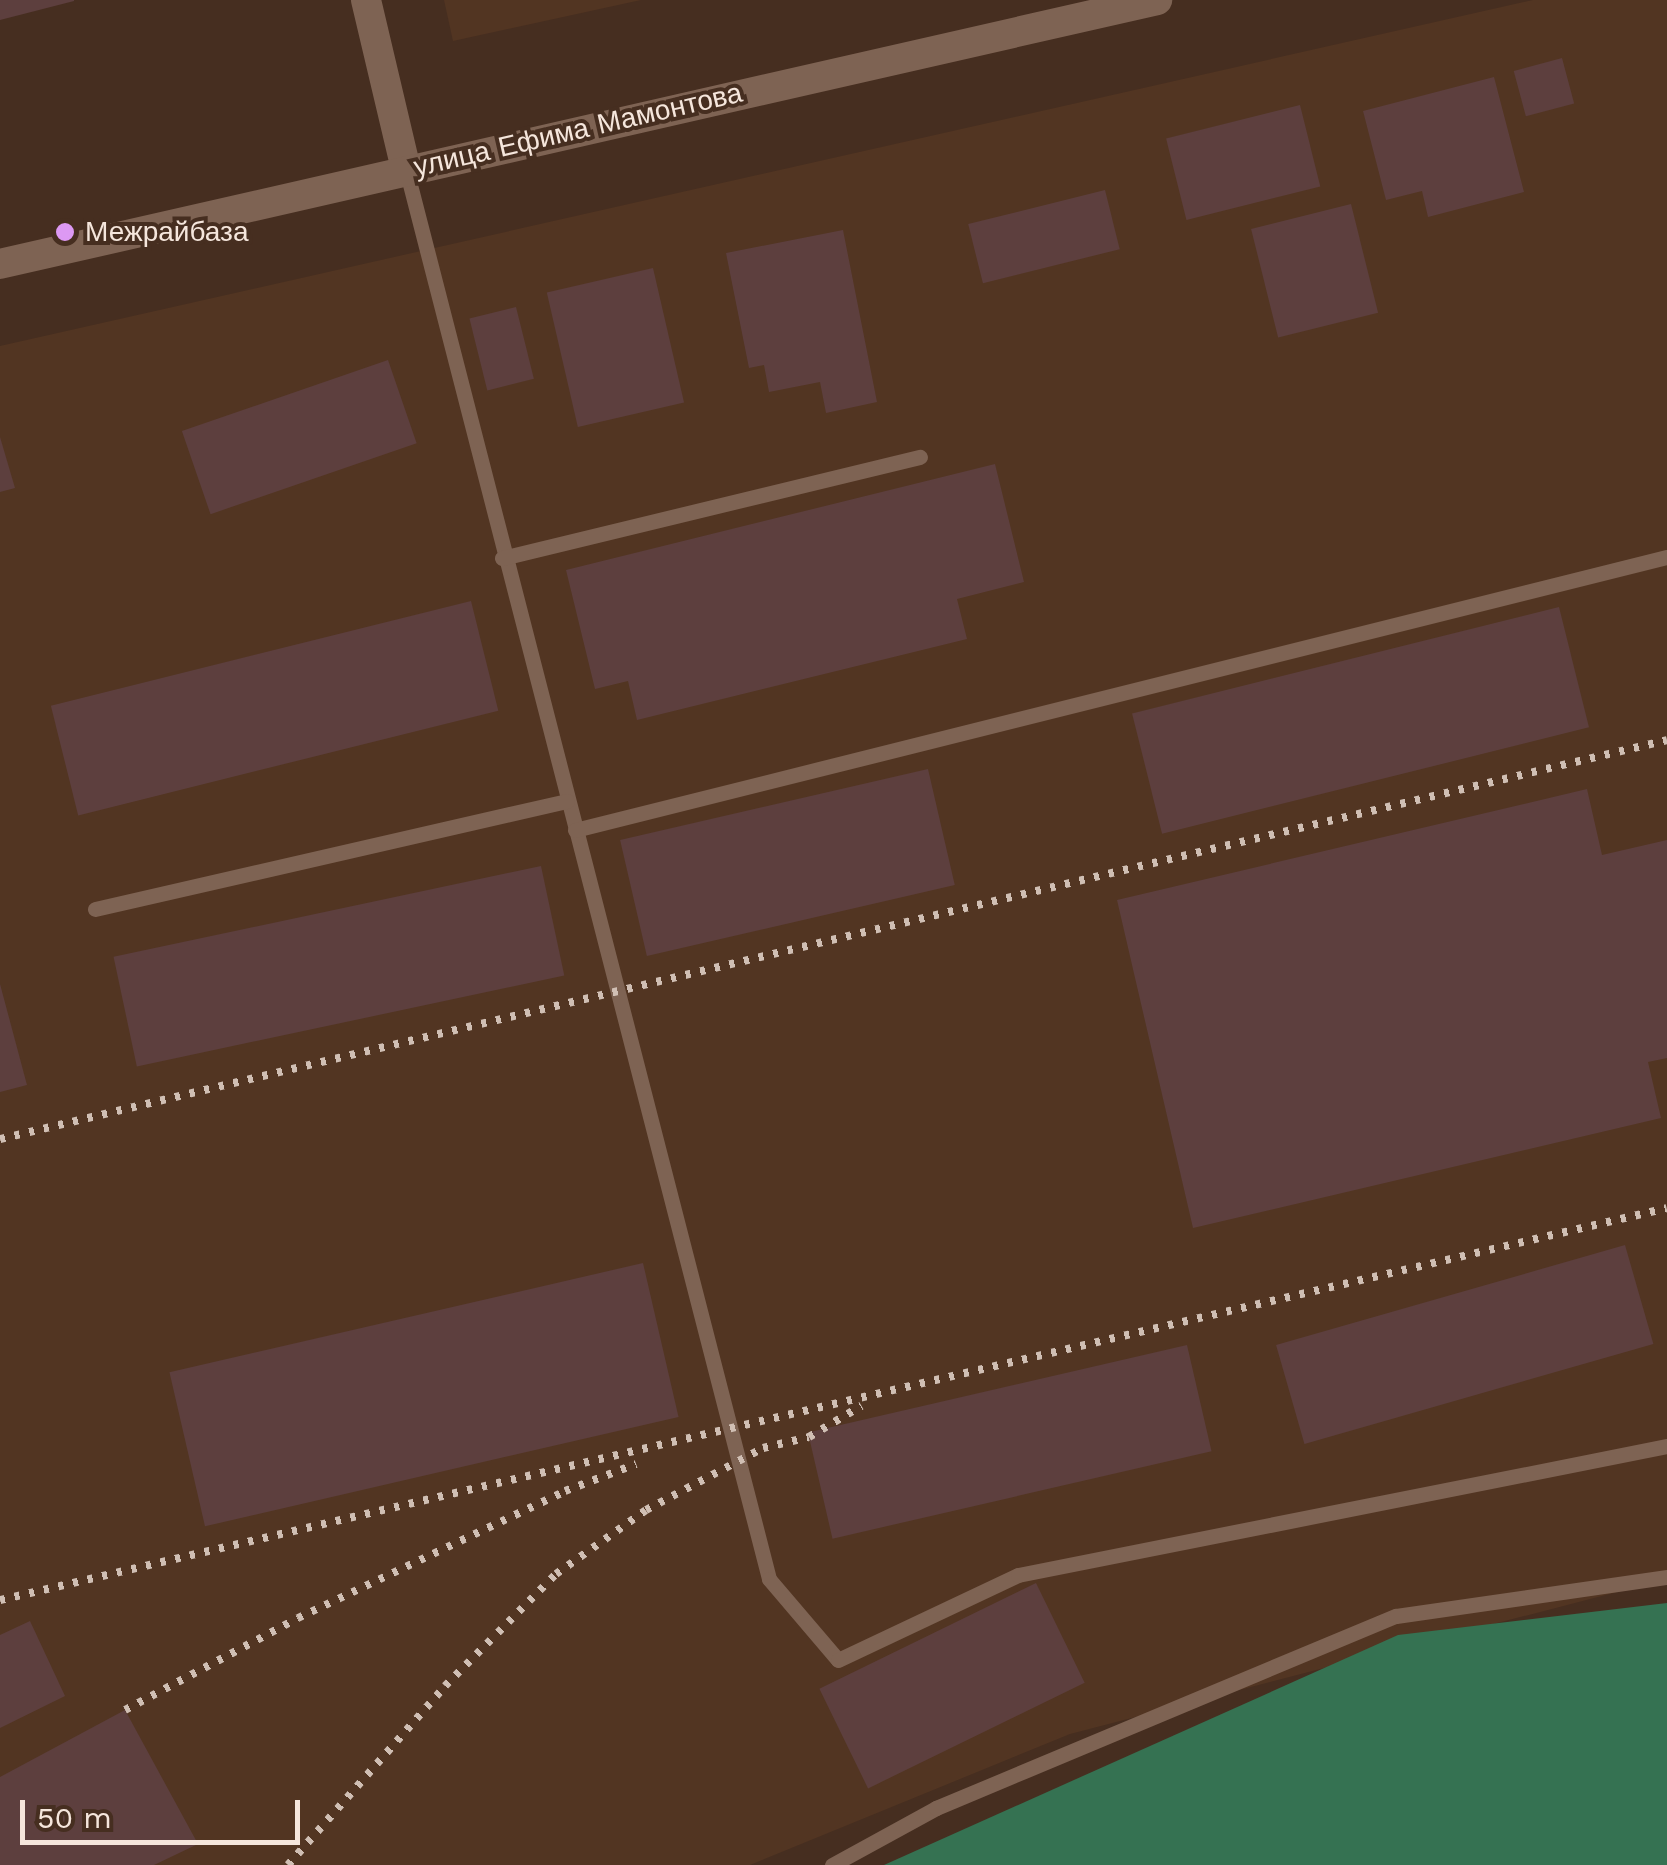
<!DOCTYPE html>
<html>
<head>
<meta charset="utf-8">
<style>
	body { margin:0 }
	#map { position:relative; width:1667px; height:1865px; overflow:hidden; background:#462e20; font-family:"Work Sans",sans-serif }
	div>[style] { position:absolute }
	.built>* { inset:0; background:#523522 }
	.forest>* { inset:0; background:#357252 }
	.building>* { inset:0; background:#5d3f3e; transform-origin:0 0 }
	.service>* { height:15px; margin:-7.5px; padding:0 7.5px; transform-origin:7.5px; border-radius:7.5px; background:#7e6353 }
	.minor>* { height:30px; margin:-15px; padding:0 15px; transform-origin:15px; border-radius:15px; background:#7e6353 }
	.rail>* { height:8px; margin-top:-4px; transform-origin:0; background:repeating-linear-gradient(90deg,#d0bfb4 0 5px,transparent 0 15px) }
	.dots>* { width:28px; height:28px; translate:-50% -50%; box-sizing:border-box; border:5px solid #462e20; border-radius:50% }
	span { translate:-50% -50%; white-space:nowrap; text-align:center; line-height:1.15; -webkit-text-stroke:8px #462e20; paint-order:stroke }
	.street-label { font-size:28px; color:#f5e6dc }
	.poi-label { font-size:28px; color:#f5e6dc }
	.left { translate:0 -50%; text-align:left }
	.scale { position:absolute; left:20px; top:1800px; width:280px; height:45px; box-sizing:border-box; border:5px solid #f5e6dc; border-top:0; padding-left:12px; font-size:30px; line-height:35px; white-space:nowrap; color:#f5e6dc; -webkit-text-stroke:8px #462e20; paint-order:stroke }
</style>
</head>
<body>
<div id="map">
	<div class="built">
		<div style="clip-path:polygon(444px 0,641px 0,453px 41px)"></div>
		<div style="clip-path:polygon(1533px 0,1667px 0,1667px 1579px,1070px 1734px,750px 1865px,0 1865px,0 346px)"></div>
	</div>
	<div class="forest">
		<div style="clip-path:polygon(1667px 1603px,1667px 1865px,884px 1865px,1398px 1635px)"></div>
	</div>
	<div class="building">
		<div style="clip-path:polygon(0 0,74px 0,74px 1px,0 20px)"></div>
		<div style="left:1562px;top:58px;width:47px;height:50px;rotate:75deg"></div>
		<div style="clip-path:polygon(1494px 77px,1524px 192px,1428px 217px,1422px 191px,1386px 200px,1363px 111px)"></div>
		<div style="left:1300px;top:105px;width:84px;height:138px;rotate:76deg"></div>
		<div style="left:1105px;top:190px;width:61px;height:141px;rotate:76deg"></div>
		<div style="left:1351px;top:204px;width:112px;height:103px;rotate:76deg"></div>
		<div style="clip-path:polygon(843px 230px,877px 402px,826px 413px,820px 382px,769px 392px,764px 365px,749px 368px,726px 253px)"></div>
		<div style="left:653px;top:268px;width:138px;height:109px;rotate:77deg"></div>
		<div style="left:516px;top:307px;width:74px;height:48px;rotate:76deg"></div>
		<div style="left:388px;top:360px;width:88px;height:218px;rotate:71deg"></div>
		<div style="clip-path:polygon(0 437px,15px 488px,0 492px)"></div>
		<div style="clip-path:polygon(995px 464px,1024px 582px,957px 599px,967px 639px,637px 720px,628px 681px,595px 689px,566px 570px)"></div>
		<div style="left:471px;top:601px;width:113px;height:433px;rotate:76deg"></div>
		<div style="left:1559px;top:607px;width:124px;height:440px;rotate:76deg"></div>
		<div style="left:928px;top:769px;width:119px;height:316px;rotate:77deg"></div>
		<div style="clip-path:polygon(1587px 789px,1602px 855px,1667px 840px,1667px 1058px,1648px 1062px,1661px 1118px,1193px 1228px,1117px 900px)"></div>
		<div style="left:541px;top:866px;width:112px;height:437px;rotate:78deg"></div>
		<div style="clip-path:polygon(0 984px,27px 1085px,0 1092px)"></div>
		<div style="left:1625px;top:1245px;width:103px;height:363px;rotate:74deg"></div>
		<div style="left:643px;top:1263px;width:158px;height:486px;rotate:77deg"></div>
		<div style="left:1187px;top:1345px;width:109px;height:389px;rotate:77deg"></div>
		<div style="left:1036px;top:1583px;width:111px;height:241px;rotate:64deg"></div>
		<div style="clip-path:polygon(30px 1621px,65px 1696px,0 1728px,0 1635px)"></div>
		<div style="clip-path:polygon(125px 1710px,198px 1844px,154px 1865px,0 1865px,0 1777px)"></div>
	</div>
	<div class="service">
		<div style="left:406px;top:169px;width:1456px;rotate:75.56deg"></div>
		<div style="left:769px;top:1579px;width:106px;rotate:49.6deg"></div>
		<div style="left:838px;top:1660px;width:199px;rotate:-25.3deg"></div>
		<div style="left:1018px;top:1575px;width:662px;rotate:-11.24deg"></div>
		<div style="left:502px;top:558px;width:430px;rotate:-13.6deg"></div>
		<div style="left:575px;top:830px;width:1126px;rotate:-14.04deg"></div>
		<div style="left:95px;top:909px;width:484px;rotate:-12.9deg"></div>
		<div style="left:832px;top:1865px;width:119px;rotate:-28.7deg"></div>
		<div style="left:936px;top:1808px;width:498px;rotate:-22.7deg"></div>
		<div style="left:1396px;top:1616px;width:274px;rotate:-8.2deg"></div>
	</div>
	<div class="minor">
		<div style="left:366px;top:0;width:174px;rotate:76.7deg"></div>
		<div style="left:0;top:264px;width:1187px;rotate:-12.85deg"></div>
	</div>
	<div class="rail">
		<div style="left:0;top:1139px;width:1714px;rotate:-13.46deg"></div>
		<div style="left:0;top:1600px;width:1712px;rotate:-13.23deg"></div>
		<div style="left:125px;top:1710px;width:196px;rotate:-28deg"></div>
		<div style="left:298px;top:1618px;width:296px;rotate:-25.4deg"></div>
		<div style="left:565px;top:1491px;width:76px;rotate:-20.8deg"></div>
		<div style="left:288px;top:1865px;width:238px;rotate:-48.7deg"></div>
		<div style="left:445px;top:1686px;width:158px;rotate:-45.3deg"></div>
		<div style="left:556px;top:1574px;width:110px;rotate:-35.4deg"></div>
		<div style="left:646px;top:1510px;width:132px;rotate:-27.9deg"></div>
		<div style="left:763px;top:1448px;width:47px;rotate:-13.4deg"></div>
		<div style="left:809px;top:1437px;width:61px;rotate:-30.8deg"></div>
	</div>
	<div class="dots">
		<div style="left:65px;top:232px;background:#dd99f3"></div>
	</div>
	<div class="street-label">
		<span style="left:578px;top:130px;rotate:-13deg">улица Ефима Мамонтова</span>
	</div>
	<div class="poi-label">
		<span class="left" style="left:85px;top:232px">Межрайбаза</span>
	</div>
	<div class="scale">50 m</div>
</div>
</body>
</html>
